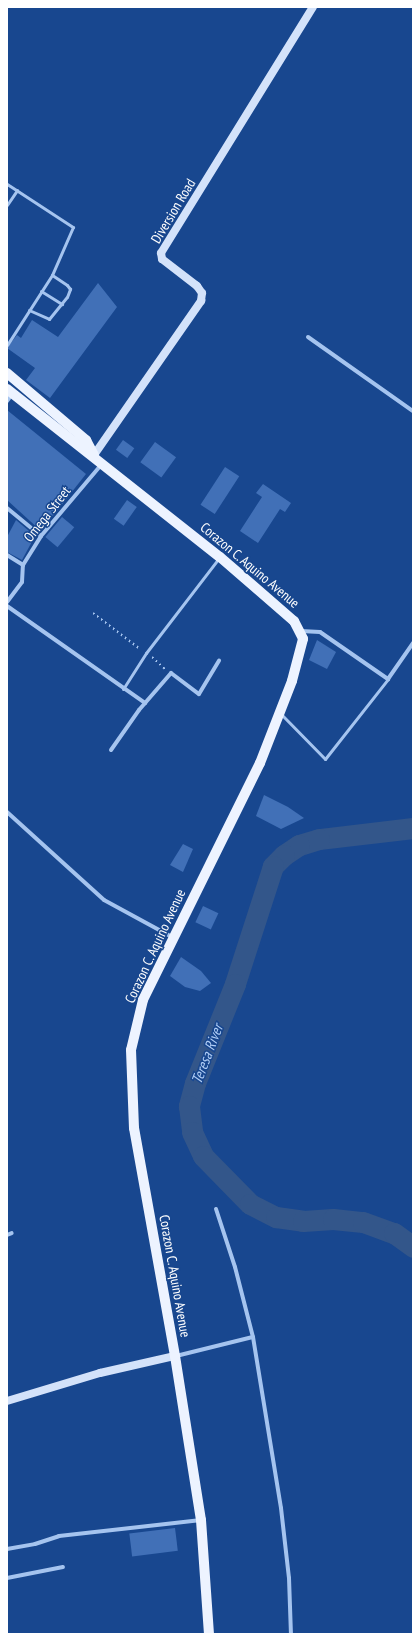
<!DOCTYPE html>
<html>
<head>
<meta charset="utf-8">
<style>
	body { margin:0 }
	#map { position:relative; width:420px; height:1641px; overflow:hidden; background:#18478f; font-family:"PT Sans Narrow",sans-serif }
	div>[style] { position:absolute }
	.river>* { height:21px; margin:-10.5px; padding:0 10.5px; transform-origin:10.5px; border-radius:10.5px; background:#33568a }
	.building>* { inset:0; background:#4170b7; transform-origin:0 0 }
	.path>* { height:2px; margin-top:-1px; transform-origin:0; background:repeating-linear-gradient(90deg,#a5c4ef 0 2px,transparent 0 5px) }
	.lane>* { height:3px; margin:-1.5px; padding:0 1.5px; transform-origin:1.5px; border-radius:1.5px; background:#a5c4ef }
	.street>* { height:4px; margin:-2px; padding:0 2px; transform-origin:2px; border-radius:2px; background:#a5c4ef }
	.secondary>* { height:8px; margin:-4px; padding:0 4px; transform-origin:4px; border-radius:4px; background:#d3e2fa }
	.primary>* { height:10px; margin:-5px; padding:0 5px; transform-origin:5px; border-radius:5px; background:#edf3ff }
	span { translate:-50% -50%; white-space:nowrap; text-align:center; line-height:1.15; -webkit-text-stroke:3px #18478f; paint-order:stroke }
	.street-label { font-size:14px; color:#fff }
	.water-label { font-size:15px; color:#b1cef6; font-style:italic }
	.frame { position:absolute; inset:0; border:8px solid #fff; pointer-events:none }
</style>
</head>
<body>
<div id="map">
	<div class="river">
		<div style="left:413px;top:828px;width:95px;rotate:173.3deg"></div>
		<div style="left:319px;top:839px;width:21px;rotate:163deg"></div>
		<div style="left:299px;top:845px;width:18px;rotate:146deg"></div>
		<div style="left:284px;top:855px;width:16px;rotate:135deg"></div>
		<div style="left:273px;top:866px;width:124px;rotate:107.9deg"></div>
		<div style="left:235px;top:984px;width:107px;rotate:112deg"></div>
		<div style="left:195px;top:1083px;width:24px;rotate:105deg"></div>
		<div style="left:189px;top:1106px;width:26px;rotate:83deg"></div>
		<div style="left:192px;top:1132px;width:26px;rotate:65deg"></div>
		<div style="left:203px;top:1156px;width:67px;rotate:45.6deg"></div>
		<div style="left:250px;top:1204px;width:29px;rotate:27deg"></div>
		<div style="left:276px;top:1217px;width:27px;rotate:8deg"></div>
		<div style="left:303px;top:1221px;width:30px;rotate:-4deg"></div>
		<div style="left:333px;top:1219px;width:30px;rotate:6deg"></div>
		<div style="left:363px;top:1222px;width:33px;rotate:20deg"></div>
		<div style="left:394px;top:1233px;width:24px;rotate:36deg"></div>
	</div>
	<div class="building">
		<div style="clip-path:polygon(98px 283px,117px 307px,50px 398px,26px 380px,35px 368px,7px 348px,17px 335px,21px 338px,32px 320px,58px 337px)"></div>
		<div style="clip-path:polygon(7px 410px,86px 474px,41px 531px,7px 500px)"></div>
		<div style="left:123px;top:440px;width:14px;height:12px;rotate:36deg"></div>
		<div style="left:155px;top:442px;width:26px;height:25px;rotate:36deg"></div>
		<div style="left:225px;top:467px;width:17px;height:45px;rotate:33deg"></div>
		<div style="clip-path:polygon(263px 484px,291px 503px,285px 512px,280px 509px,258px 543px,240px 531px,262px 497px,256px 493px)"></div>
		<div style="left:127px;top:500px;width:12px;height:23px;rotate:35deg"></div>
		<div style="left:62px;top:517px;width:16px;height:26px;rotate:40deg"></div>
		<div style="clip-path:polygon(16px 520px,35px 536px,22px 560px,7px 552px,7px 537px)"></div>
		<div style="clip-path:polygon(317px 640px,336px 652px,327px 669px,309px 660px)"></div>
		<div style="clip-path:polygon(264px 795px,288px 807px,304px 818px,281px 829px,256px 816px)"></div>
		<div style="clip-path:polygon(183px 844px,193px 849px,183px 872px,170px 865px)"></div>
		<div style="left:203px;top:906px;width:17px;height:18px;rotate:25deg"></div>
		<div style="clip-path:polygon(181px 957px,201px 971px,211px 983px,200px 991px,185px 987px,170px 976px)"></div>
		<div style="left:175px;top:1528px;width:23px;height:46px;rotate:83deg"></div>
	</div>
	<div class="path">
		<div style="left:93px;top:613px;width:59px;rotate:37.5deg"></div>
		<div style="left:152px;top:657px;width:18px;rotate:43deg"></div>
	</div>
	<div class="lane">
		<div style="left:7px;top:184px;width:79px;rotate:33.1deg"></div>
		<div style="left:73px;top:227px;width:52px;rotate:113.6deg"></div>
		<div style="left:52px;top:275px;width:83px;rotate:122.7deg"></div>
		<div style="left:7px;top:205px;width:18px;rotate:-56deg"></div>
		<div style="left:41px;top:291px;width:25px;rotate:32deg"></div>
		<div style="left:29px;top:310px;width:22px;rotate:24deg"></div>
		<div style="left:49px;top:319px;width:28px;rotate:-51deg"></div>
		<div style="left:67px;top:297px;width:9px;rotate:-69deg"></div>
		<div style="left:70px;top:289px;width:5px;rotate:-127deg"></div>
		<div style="left:67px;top:285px;width:18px;rotate:-146deg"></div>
		<div style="left:123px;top:689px;width:43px;rotate:-57.4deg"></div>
		<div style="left:146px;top:653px;width:120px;rotate:-52.5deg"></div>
		<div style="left:281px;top:714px;width:63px;rotate:45.6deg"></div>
		<div style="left:325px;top:759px;width:102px;rotate:-51.8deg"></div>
	</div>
	<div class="street">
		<div style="left:308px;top:337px;width:128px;rotate:35.2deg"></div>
		<div style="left:7px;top:401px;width:9px;rotate:-54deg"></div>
		<div style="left:7px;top:508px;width:44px;rotate:39.5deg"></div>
		<div style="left:7px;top:555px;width:19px;rotate:32deg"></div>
		<div style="left:7px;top:602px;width:25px;rotate:-53deg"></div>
		<div style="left:22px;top:582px;width:17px;rotate:-87deg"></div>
		<div style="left:23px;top:565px;width:34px;rotate:-58deg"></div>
		<div style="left:41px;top:536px;width:93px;rotate:-49.8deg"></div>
		<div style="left:7px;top:606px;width:169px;rotate:35.1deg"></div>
		<div style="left:301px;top:631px;width:19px;rotate:3deg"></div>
		<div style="left:320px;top:632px;width:83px;rotate:34.7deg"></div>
		<div style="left:388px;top:679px;width:44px;rotate:-55.2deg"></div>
		<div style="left:111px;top:750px;width:49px;rotate:-55deg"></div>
		<div style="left:139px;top:710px;width:49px;rotate:-49.1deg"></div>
		<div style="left:171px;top:673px;width:35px;rotate:37deg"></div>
		<div style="left:199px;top:694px;width:39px;rotate:-59deg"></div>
		<div style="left:7px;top:812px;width:131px;rotate:42.2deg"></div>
		<div style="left:104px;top:900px;width:77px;rotate:28.6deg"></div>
		<div style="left:216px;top:1209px;width:61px;rotate:71.9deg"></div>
		<div style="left:235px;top:1267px;width:72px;rotate:75.6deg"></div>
		<div style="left:253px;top:1337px;width:173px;rotate:80.7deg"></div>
		<div style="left:281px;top:1508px;width:70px;rotate:83.5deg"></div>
		<div style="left:289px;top:1578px;width:56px;rotate:88deg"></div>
		<div style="left:7px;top:1235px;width:5px;rotate:-22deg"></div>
		<div style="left:176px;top:1356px;width:79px;rotate:-13.9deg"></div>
		<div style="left:7px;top:1549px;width:28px;rotate:-10deg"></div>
		<div style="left:35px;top:1544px;width:25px;rotate:-18deg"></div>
		<div style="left:59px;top:1536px;width:143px;rotate:-6.4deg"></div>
		<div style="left:7px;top:1578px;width:57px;rotate:-11.1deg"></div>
	</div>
	<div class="secondary">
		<div style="left:94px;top:455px;width:188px;rotate:-55.2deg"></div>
		<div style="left:201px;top:301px;width:8px;rotate:-83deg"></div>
		<div style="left:202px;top:293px;width:9px;rotate:-126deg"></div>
		<div style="left:197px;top:286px;width:44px;rotate:-142.4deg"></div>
		<div style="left:162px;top:259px;width:6px;rotate:-99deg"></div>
		<div style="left:161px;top:253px;width:289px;rotate:-58.3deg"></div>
		<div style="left:7px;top:1401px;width:97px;rotate:-16.8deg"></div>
		<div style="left:100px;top:1373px;width:77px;rotate:-12.8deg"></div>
	</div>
	<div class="primary">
		<div style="left:7px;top:373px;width:104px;rotate:40.3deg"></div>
		<div style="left:86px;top:440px;width:17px;rotate:62deg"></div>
		<div style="left:7px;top:389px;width:271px;rotate:38.3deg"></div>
		<div style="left:220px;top:557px;width:98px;rotate:40.9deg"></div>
		<div style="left:294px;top:621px;width:20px;rotate:63deg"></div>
		<div style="left:303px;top:639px;width:43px;rotate:104.7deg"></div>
		<div style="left:292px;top:681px;width:88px;rotate:111.3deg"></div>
		<div style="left:260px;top:763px;width:264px;rotate:116.3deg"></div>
		<div style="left:143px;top:1000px;width:51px;rotate:103.5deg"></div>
		<div style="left:131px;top:1050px;width:78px;rotate:87.8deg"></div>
		<div style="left:134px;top:1128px;width:232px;rotate:79.8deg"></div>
		<div style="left:175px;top:1356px;width:166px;rotate:81deg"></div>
		<div style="left:201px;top:1520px;width:114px;rotate:86deg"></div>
	</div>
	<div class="street-label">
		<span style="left:173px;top:211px;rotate:-59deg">Diversion Road</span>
		<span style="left:47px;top:514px;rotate:-52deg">Omega Street</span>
		<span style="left:250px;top:565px;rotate:40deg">Corazon C. Aquino Avenue</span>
		<span style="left:155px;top:946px;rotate:-65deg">Corazon C. Aquino Avenue</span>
		<span style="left:175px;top:1276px;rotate:80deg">Corazon C. Aquino Avenue</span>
	</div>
	<div class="water-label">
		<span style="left:207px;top:1054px;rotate:-69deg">Teresa River</span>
	</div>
	<div class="frame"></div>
</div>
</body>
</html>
